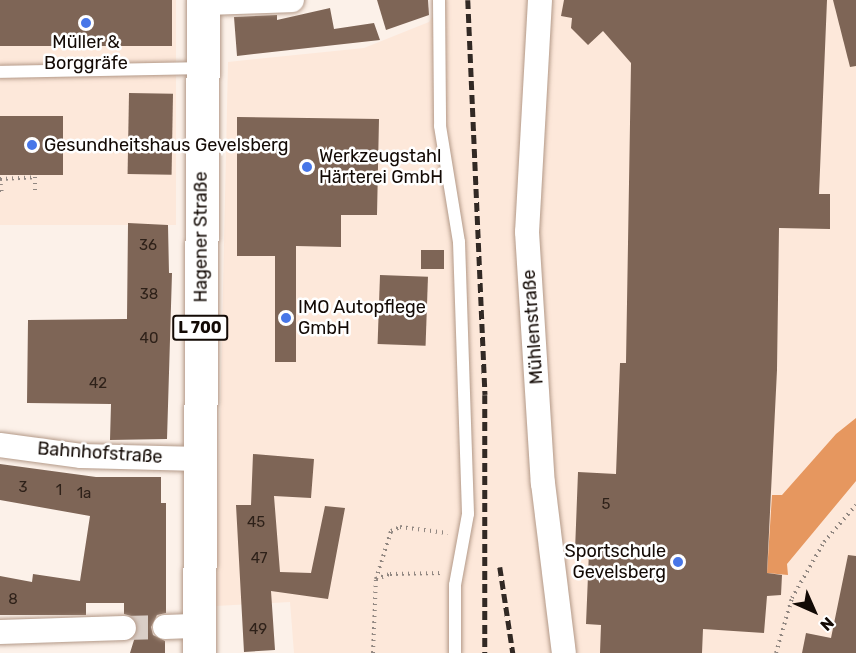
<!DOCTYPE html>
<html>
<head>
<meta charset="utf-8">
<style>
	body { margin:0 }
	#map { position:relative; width:856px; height:653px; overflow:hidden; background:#fcf1e9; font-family:Rubik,sans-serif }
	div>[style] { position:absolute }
	.built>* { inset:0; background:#fde8da; transform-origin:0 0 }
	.water>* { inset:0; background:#e6975f }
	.building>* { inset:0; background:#7e6556; transform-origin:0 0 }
	.minor-tunnel>* { height:24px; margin-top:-12px; transform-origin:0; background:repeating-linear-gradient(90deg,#d9cec7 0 24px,transparent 0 36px) }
	.path>* { height:4px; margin-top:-2px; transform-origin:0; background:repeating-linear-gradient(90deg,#918781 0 1.5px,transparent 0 6px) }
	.roads { filter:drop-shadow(0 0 2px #b39988) drop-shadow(0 0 2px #b39988) }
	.service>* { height:12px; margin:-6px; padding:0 6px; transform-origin:6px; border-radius:6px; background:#fff }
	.minor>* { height:24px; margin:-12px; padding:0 12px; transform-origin:12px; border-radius:12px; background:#fff }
	.primary>* { height:33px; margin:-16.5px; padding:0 16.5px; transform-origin:16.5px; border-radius:16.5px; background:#fff }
	.rail>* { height:4.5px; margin-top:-2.25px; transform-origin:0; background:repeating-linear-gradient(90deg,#322924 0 9px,transparent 0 13.5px) }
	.dots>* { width:16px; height:16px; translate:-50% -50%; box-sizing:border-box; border:3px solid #fff; border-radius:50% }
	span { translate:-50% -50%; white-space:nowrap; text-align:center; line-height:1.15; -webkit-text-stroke:5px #fff; paint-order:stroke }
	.number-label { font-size:15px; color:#2e2119 }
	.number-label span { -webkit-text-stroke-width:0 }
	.shield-label span { padding:2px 4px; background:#fff; border:2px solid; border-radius:4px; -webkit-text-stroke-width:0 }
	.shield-label { font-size:16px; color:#130a05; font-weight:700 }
	.poi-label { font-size:18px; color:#130a05 }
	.left { translate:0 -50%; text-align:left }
	.right { translate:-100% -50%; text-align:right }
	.street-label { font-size:18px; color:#130a05 }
	.north { position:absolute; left:784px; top:581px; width:60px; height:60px; -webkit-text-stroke:4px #fff; paint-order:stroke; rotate:135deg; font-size:16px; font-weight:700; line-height:24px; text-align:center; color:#130a05 }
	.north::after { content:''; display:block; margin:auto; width:21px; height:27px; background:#130a05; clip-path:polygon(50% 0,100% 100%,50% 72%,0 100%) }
</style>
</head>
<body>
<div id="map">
	<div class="built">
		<div style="left:0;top:0;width:176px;height:225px"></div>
		<div style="clip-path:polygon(444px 0,856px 0,856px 653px,294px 653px,290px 602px,216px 606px,228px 62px,364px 48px,429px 22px)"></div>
	</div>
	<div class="water">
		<div style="clip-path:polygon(856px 418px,856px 481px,787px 564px,788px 575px,767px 573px,772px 495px,782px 495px,836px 434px)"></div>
	</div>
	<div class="building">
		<div style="left:0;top:0;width:172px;height:46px"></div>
		<div style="clip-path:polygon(377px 0,428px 0,429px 15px,386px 30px)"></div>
		<div style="clip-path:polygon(564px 0,827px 0,819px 194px,830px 194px,830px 229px,779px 228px,777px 370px,767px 573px,782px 575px,781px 595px,767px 596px,764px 633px,703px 629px,702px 653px,600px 653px,601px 625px,586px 624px,589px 551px,575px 551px,578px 472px,616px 474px,620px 363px,626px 363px,631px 63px,603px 31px,588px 45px,571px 28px,572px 18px,561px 16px)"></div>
		<div style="clip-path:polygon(833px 0,856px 0,856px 66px,850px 67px)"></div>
		<div style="clip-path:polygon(330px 8px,334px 29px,374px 23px,380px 40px,237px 56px,234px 17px,277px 15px,277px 20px)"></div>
		<div style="left:129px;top:93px;width:44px;height:81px;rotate:1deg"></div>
		<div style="left:0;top:116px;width:63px;height:59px"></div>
		<div style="clip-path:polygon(237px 117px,379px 119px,377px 215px,341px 215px,341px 247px,296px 246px,296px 362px,275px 362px,275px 256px,237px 256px)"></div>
		<div style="clip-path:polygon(128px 223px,168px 225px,169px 273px,172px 273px,167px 439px,110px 440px,111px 404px,27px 403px,28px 320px,127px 319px)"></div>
		<div style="left:421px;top:250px;width:23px;height:19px"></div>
		<div style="left:380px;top:275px;width:48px;height:69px;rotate:2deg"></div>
		<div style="clip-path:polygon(253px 454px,314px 459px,311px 498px,274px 496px,280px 572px,311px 573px,325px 506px,345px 508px,328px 599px,271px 591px,275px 650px,244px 652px,236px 505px,251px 505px)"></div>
		<div style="clip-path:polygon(0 464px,96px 477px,161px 477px,161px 503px,166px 503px,166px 613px,157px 615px,151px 627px,153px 635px,165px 641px,165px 653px,130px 653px,138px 627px,131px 616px,124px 614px,124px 603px,86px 603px,86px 615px,0 615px,0 576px,32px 582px,33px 574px,80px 581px,90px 516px,0 500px)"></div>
		<div style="clip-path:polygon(848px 555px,856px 556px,856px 653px,802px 653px,806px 633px,831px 638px)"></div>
	</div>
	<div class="minor-tunnel">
		<div style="left:124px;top:628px;width:41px;rotate:-1.4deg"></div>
	</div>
	<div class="path">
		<div style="left:0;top:178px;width:17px;rotate:83deg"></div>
		<div style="left:0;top:179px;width:35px;rotate:-3deg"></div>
		<div style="left:35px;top:177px;width:18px;rotate:90deg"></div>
		<div style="left:376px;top:579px;width:15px;rotate:-20deg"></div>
		<div style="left:390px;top:574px;width:53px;rotate:-1.1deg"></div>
		<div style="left:373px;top:653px;width:74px;rotate:-87.7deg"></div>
		<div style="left:376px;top:579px;width:50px;rotate:-72.6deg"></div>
		<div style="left:391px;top:531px;width:10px;rotate:-24deg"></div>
		<div style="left:400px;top:527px;width:48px;rotate:7.1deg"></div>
		<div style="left:776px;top:653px;width:57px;rotate:-73.8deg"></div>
		<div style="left:792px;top:598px;width:64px;rotate:-60.3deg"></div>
		<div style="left:824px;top:542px;width:49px;rotate:-49.1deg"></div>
	</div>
	<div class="roads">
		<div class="service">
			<div style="left:439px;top:0;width:126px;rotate:89.5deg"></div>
			<div style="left:440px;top:126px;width:118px;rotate:80.7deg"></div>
			<div style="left:459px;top:242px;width:272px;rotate:88.1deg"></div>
			<div style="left:468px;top:514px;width:72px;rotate:100.4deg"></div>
			<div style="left:455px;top:585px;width:68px;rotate:90deg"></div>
			<div style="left:0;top:72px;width:201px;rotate:-1.1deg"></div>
		</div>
		<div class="minor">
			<div style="left:540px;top:0;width:232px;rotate:93.2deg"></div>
			<div style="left:527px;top:232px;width:252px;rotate:86.4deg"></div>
			<div style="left:543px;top:483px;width:171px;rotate:83deg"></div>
			<div style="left:203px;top:3px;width:89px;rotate:-1.9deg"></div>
			<div style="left:0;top:445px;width:82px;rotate:7.7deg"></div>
			<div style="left:81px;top:456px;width:119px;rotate:1.4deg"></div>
			<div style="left:165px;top:627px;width:34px;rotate:-2deg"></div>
			<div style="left:0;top:632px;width:124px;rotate:-1.8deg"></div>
		</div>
		<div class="primary">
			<div style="left:199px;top:653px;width:653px;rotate:-89.65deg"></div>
		</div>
	</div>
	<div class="rail">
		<div style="left:468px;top:0;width:395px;rotate:87.5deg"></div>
		<div style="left:485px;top:395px;width:258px;rotate:90deg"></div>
		<div style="left:500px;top:567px;width:87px;rotate:81.4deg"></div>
	</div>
	<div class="dots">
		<div style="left:86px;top:23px;background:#4776e8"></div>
		<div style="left:32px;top:145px;background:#4776e8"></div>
		<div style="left:307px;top:167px;background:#4776e8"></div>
		<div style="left:286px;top:318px;background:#4776e8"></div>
		<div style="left:678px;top:562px;background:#4776e8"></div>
	</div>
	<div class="number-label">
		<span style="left:148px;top:246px">36</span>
		<span style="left:149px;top:295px">38</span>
		<span style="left:149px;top:339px">40</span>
		<span style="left:98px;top:384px">42</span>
		<span style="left:23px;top:488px">3</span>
		<span style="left:59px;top:491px">1</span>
		<span style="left:84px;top:494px">1a</span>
		<span style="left:606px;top:505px">5</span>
		<span style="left:256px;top:523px">45</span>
		<span style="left:259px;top:559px">47</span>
		<span style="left:13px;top:600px">8</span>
		<span style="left:258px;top:630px">49</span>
	</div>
	<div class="shield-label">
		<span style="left:200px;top:328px">L 700</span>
	</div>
	<div class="poi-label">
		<span style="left:86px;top:53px">Müller &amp;<br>Borggräfe</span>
		<span class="left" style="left:44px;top:145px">Gesundheitshaus Gevelsberg</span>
		<span class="left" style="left:319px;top:167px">Werkzeugstahl<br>Härterei GmbH</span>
		<span class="left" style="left:298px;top:318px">IMO Autopflege<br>GmbH</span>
		<span class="right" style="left:666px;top:562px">Sportschule<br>Gevelsberg</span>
	</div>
	<div class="street-label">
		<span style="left:201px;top:237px;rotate:-90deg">Hagener Straße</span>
		<span style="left:533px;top:327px;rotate:-94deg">Mühlenstraße</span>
		<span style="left:100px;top:453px;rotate:4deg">Bahnhofstraße</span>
	</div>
	<div class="north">N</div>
</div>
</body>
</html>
